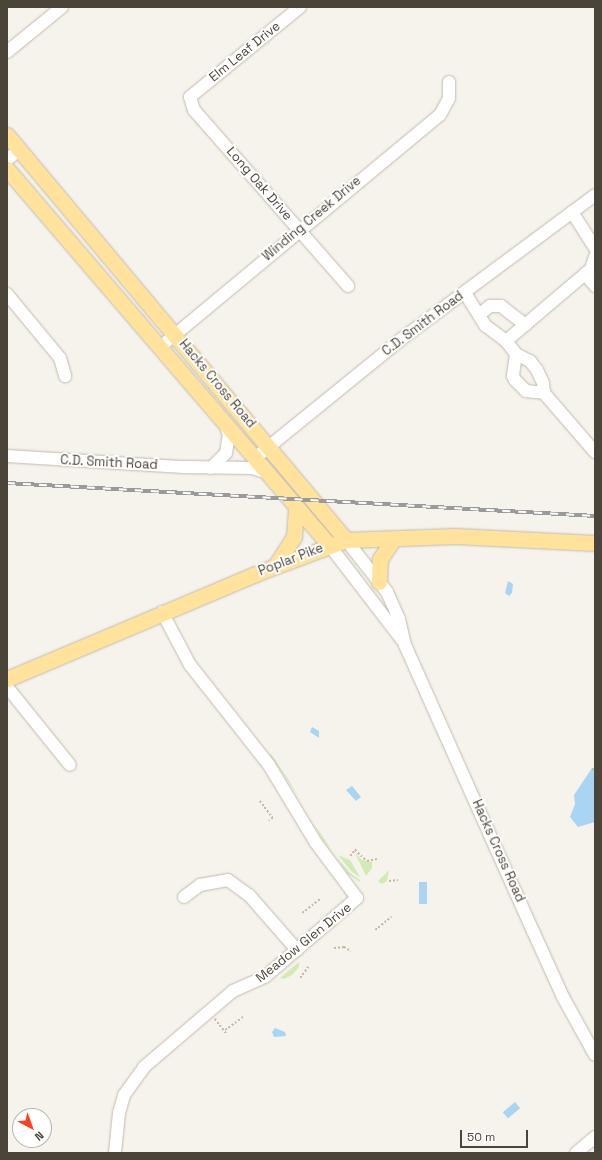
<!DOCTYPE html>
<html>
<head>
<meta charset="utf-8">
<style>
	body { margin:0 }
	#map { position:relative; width:602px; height:1160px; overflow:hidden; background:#f6f3ec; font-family:"Space Grotesk",sans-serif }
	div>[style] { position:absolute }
	.green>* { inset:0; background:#d2eab5 }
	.water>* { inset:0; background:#a9d4f2; transform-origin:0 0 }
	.path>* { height:1.5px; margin-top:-0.75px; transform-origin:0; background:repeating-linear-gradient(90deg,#c4b79f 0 2px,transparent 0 4px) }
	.roads { filter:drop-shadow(0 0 1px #c2bbae) drop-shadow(0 0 1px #c2bbae) }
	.minor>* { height:12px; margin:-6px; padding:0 6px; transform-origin:6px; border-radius:6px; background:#fff }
	.major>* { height:15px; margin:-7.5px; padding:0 7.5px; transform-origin:7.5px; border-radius:7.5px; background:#ffe39c }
	.rail>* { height:4px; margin-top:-2px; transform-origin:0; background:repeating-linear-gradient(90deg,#fff 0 8px,#9a9a9a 0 16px); box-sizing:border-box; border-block:1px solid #9a9a9a }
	span { translate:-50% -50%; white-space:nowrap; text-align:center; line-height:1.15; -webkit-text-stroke:4px #fff; paint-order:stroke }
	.street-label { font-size:13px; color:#4b4439 }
	.frame { position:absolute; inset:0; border:8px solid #4b4439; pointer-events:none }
	.north { position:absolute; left:12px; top:1108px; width:40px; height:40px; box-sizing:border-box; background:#fff; border:1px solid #b7b4b0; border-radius:50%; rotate:139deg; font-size:11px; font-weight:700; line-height:16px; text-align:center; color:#4b4439 }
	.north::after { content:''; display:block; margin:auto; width:14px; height:18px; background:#fc3f1d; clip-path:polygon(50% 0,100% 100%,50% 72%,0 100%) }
	.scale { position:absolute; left:460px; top:1130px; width:68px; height:18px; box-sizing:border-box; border:2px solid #4b4439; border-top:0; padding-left:5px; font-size:12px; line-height:14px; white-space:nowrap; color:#4b4439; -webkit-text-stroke:3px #fff; paint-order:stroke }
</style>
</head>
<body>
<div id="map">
	<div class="green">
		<div style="clip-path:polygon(271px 754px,288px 779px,299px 797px,270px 755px)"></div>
		<div style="clip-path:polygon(313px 823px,321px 834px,332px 851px,323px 840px)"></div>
		<div style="clip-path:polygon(355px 853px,362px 860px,372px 862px,372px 868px,366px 876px)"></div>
		<div style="clip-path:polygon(338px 855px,350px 860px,360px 877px,352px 872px)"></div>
		<div style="clip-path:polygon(336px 856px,350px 873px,360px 880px,360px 882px,348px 874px)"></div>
		<div style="clip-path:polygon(389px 870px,387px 881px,382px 884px,378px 881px)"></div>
		<div style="clip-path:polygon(299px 962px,299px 967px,292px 975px,284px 979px,280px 978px)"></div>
	</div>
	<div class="water">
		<div style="clip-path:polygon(508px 581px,513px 584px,512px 593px,509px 596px,505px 593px)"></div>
		<div style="clip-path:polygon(312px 727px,319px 731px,319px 738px,310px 732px)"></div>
		<div style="clip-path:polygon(592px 768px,595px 768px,595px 822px,578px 827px,570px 817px,575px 804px,574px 795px)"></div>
		<div style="clip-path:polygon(352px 786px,361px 797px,356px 801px,346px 790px)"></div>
		<div style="left:419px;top:882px;width:8px;height:22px"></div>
		<div style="clip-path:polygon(275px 1028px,285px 1032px,286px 1036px,274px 1037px,272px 1032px)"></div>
		<div style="left:515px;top:1102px;width:8px;height:16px;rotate:50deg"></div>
	</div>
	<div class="path">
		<div style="left:592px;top:769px;width:4px;rotate:34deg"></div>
		<div style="left:260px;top:801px;width:21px;rotate:53deg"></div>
		<div style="left:273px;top:818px;width:5px;rotate:143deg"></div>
		<div style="left:355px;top:850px;width:16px;rotate:43deg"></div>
		<div style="left:367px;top:861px;width:10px;rotate:-11deg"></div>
		<div style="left:350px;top:856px;width:9px;rotate:-49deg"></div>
		<div style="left:389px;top:881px;width:9px;rotate:-6deg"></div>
		<div style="left:302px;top:913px;width:24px;rotate:-38deg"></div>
		<div style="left:375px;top:930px;width:21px;rotate:-39deg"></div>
		<div style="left:334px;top:948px;width:10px;rotate:-6deg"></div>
		<div style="left:344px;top:947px;width:8px;rotate:30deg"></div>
		<div style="left:300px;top:978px;width:14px;rotate:-54deg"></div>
		<div style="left:215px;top:1019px;width:18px;rotate:52deg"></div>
		<div style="left:225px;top:1030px;width:22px;rotate:-36deg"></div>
	</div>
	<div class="roads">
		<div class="minor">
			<div style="left:300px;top:7px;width:142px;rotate:140.7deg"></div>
			<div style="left:190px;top:97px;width:14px;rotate:73deg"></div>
			<div style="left:194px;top:110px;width:234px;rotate:48.8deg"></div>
			<div style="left:7px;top:52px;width:71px;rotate:-39.3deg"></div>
			<div style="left:7px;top:160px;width:16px;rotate:-40deg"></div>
			<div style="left:572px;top:212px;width:43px;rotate:57.4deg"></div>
			<div style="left:585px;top:274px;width:16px;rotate:50deg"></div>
			<div style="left:465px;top:293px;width:39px;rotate:58deg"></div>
			<div style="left:486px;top:326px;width:25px;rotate:37deg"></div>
			<div style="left:506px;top:341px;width:111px;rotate:-40.3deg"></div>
			<div style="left:591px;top:269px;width:13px;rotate:-72deg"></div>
			<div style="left:7px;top:294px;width:83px;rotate:50.4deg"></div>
			<div style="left:60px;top:358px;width:19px;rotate:74deg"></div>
			<div style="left:480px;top:314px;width:13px;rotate:-39deg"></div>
			<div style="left:490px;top:306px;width:11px"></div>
			<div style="left:501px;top:306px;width:31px;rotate:38deg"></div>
			<div style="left:506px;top:341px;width:16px;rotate:52deg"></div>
			<div style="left:516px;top:354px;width:16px;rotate:27deg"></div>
			<div style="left:530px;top:361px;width:11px;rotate:52deg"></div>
			<div style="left:537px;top:370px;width:14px;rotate:65deg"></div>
			<div style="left:543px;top:383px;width:10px;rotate:84deg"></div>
			<div style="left:544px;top:393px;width:78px;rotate:49.2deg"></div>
			<div style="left:159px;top:348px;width:365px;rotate:-39.7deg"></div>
			<div style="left:440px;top:115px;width:19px;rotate:-62deg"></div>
			<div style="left:449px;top:98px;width:16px;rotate:-90deg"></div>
			<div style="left:516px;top:354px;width:22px;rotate:98deg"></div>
			<div style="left:513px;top:376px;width:4px;rotate:63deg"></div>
			<div style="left:515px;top:380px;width:16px;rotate:45deg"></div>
			<div style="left:526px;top:391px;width:18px;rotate:6deg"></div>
			<div style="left:7px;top:456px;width:177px;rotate:3.6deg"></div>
			<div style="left:184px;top:467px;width:69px;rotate:0.8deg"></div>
			<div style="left:253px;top:468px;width:15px;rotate:20deg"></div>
			<div style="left:255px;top:458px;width:187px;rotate:-39.1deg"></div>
			<div style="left:400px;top:340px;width:243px;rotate:-36.6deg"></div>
			<div style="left:211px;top:468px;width:21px;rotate:-45deg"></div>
			<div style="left:226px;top:453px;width:18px;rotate:-81deg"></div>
			<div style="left:229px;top:435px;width:12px;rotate:-110deg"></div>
			<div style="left:346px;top:540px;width:66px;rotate:51.7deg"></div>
			<div style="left:387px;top:592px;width:30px;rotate:66deg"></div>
			<div style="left:399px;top:619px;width:27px;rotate:77deg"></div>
			<div style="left:405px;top:645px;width:313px;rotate:65.9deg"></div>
			<div style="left:533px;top:931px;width:72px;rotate:65.6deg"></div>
			<div style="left:563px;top:997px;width:66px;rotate:61.1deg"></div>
			<div style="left:330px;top:546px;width:118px;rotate:52.5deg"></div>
			<div style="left:7px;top:687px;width:100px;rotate:51.1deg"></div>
			<div style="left:184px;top:897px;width:20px;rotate:-37deg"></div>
			<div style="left:200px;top:885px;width:28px;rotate:-10deg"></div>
			<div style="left:228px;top:880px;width:26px;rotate:36deg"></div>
			<div style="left:249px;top:895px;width:73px;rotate:48.9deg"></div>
			<div style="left:115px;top:1153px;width:40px;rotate:-84.3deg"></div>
			<div style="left:119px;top:1113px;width:19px;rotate:-74deg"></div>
			<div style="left:124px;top:1095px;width:34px;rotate:-54deg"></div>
			<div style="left:144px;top:1067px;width:117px;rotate:-40.5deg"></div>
			<div style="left:233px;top:991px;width:36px;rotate:-24deg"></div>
			<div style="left:266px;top:976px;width:120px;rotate:-40.6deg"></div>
			<div style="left:357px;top:898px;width:69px;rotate:-126.7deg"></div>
			<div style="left:316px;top:843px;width:91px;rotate:-121.1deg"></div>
			<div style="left:269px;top:765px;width:127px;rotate:-128.3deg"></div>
			<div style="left:190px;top:665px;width:60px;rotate:-117.8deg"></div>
			<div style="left:576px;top:1153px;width:25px;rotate:-40deg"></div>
		</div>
		<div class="major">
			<div style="left:7px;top:135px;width:528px;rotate:50.07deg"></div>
			<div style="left:7px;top:169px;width:496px;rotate:49.4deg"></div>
			<div style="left:275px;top:566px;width:35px;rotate:-57deg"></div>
			<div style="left:294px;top:537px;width:29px;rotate:-86deg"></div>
			<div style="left:379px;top:582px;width:23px;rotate:-88deg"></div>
			<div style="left:380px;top:559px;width:23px;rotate:-56deg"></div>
			<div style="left:7px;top:679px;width:275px;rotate:-22.9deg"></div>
			<div style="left:260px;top:572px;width:92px;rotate:-20.4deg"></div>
			<div style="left:346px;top:540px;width:109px;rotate:-2.1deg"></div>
			<div style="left:455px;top:536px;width:140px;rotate:2.9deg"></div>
		</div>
	</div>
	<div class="rail">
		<div style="left:7px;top:483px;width:589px;rotate:3.21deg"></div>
	</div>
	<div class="street-label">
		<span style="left:245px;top:52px;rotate:-39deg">Elm Leaf Drive</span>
		<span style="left:259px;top:184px;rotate:49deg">Long Oak Drive</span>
		<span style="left:312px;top:219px;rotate:-40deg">Winding Creek Drive</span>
		<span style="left:423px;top:324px;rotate:-37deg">C.D. Smith Road</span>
		<span style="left:217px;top:384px;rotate:50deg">Hacks Cross Road</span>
		<span style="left:109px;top:463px;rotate:3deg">C.D. Smith Road</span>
		<span style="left:291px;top:560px;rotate:-21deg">Poplar Pike</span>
		<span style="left:498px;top:851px;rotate:66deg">Hacks Cross Road</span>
		<span style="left:304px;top:943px;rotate:-39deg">Meadow Glen Drive</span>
	</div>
	<div class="frame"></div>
	<div class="north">N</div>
	<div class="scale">50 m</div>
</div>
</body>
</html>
